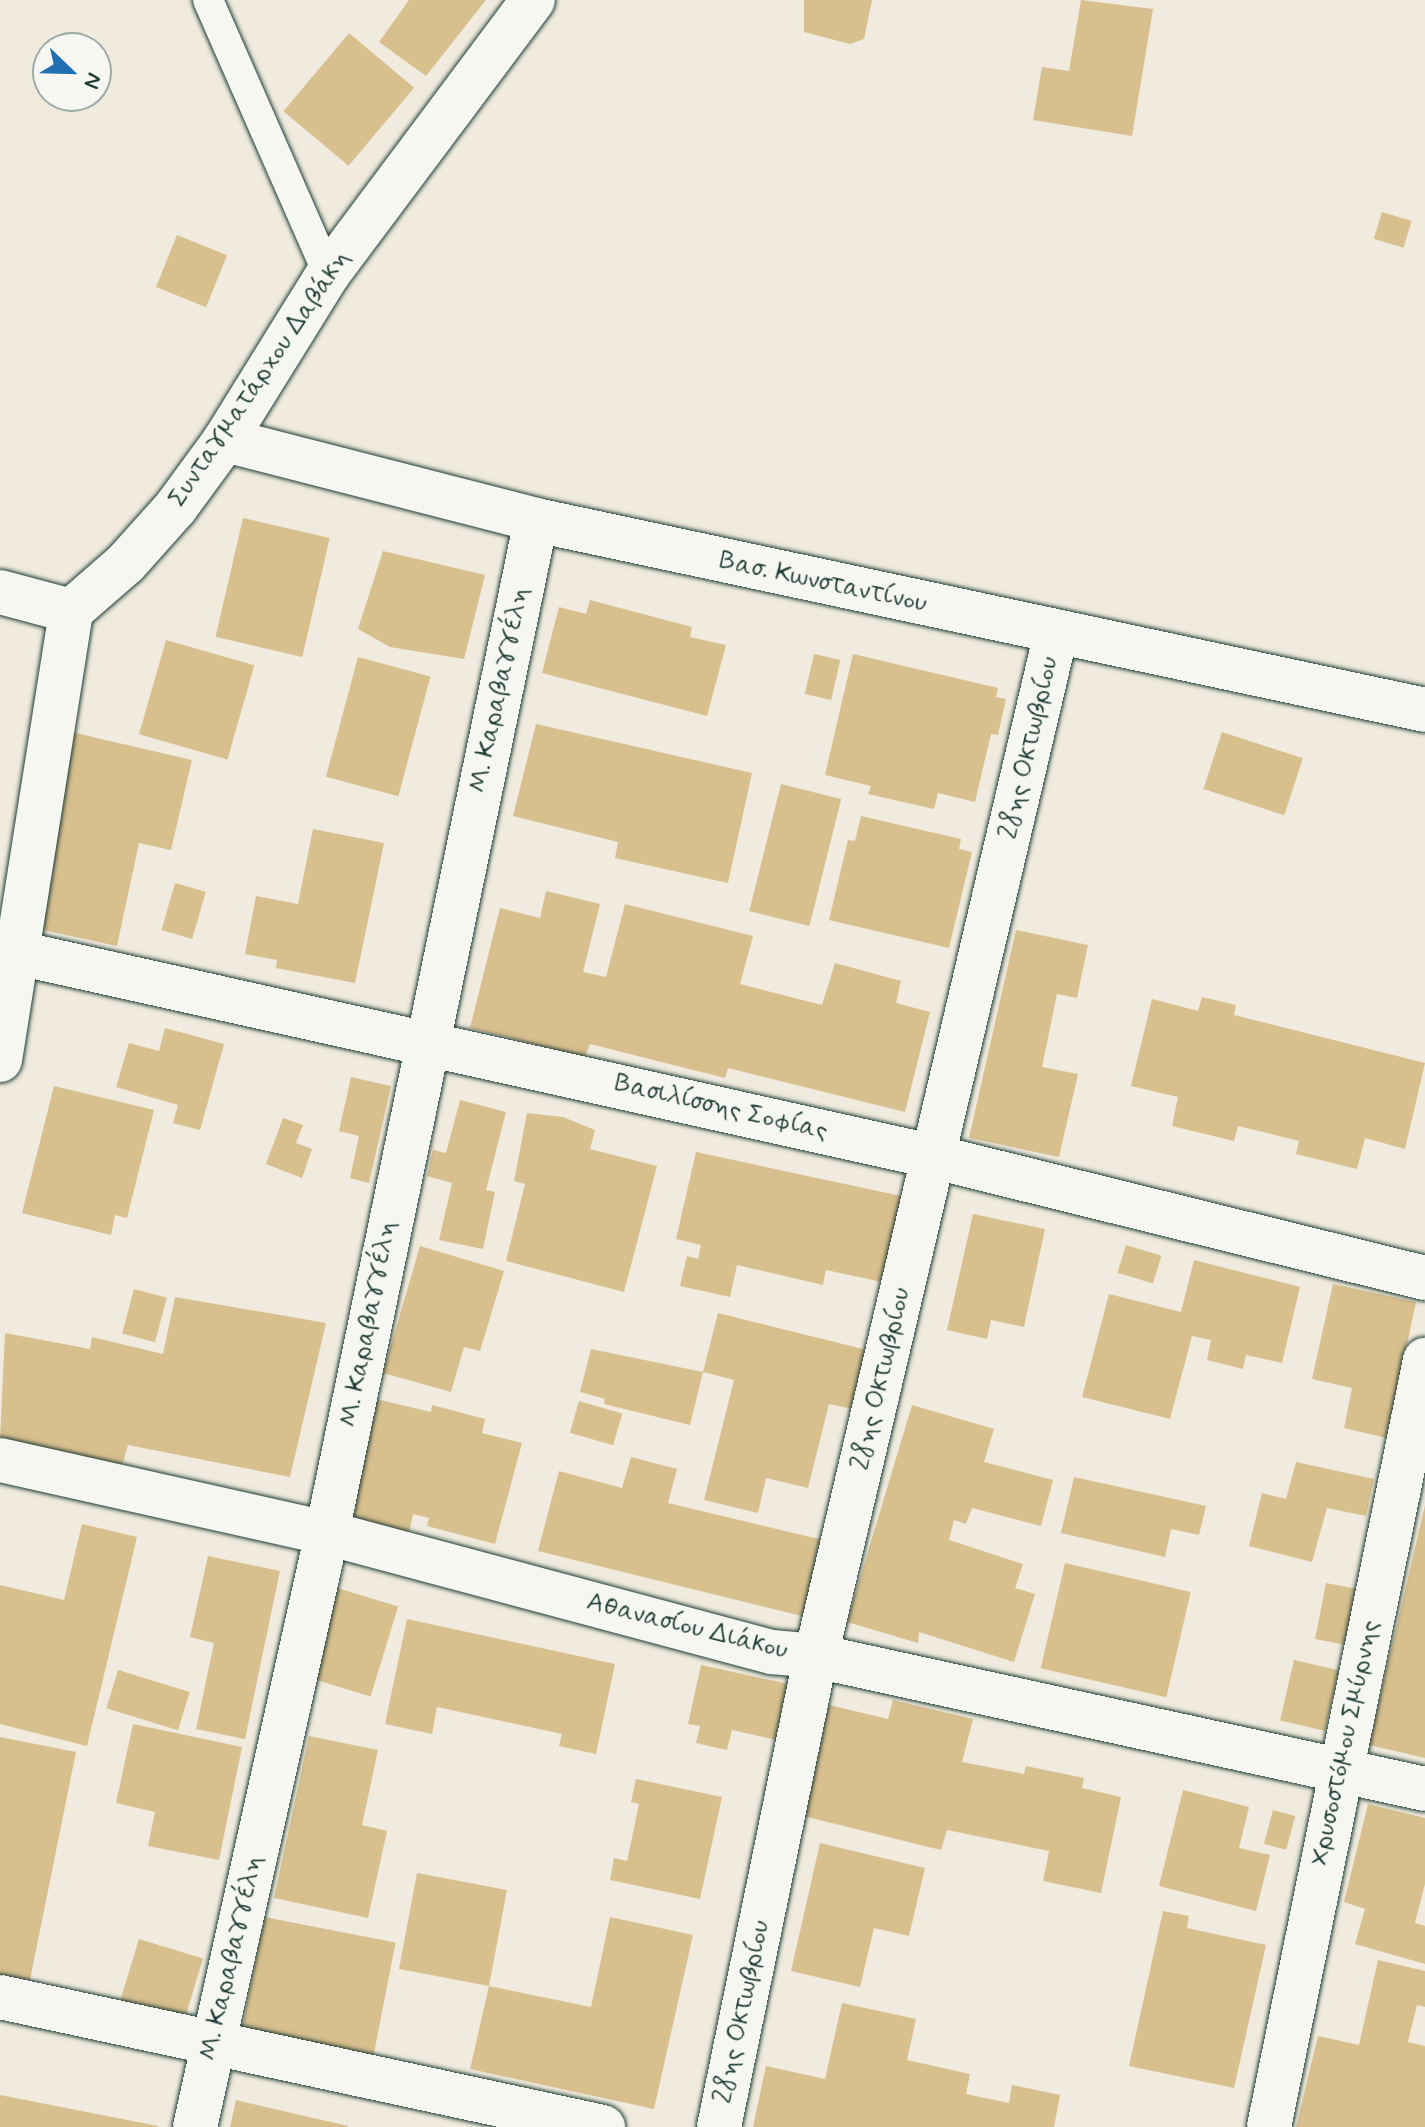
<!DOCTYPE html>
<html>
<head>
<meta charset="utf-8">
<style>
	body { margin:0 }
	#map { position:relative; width:1425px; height:2127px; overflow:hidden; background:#f0ebde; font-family:Mynerve,sans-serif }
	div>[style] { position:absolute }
	.building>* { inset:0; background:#d8bf8e; transform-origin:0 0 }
	.roads { filter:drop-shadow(0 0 2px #1f3d34) drop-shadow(0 0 2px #1f3d34) }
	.lane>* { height:30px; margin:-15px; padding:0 15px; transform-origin:15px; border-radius:15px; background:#f6f6f2 }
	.street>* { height:44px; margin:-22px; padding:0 22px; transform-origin:22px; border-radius:22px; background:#f6f6f2 }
	.secondary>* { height:44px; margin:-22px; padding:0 22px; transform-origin:22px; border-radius:22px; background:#f6f6f2 }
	span { translate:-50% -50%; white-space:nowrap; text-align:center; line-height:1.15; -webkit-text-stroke:6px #f6f6f2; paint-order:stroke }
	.street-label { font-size:26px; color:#1f3d34 }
	.north { position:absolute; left:32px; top:32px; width:80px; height:80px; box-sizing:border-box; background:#f6f6f2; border:2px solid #a0aca6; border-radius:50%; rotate:113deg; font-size:22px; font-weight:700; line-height:32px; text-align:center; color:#1f3d34 }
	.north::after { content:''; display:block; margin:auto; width:28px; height:36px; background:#1f6fb2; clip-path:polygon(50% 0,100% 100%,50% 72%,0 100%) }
</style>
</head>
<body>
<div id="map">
	<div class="building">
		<div style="clip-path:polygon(409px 0,486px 0,426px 76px,379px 42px)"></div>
		<div style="clip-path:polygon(804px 0,872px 0,864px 39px,850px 44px,804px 32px)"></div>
		<div style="clip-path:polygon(1081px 0,1153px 9px,1132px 136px,1033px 120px,1042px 67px,1069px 71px)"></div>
		<div style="left:349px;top:33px;width:85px;height:102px;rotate:40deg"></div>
		<div style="left:1382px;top:212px;width:31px;height:28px;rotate:17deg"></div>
		<div style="left:177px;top:235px;width:54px;height:56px;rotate:22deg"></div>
		<div style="left:243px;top:518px;width:89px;height:122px;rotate:13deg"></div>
		<div style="clip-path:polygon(383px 551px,485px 575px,464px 659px,390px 647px,358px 629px)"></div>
		<div style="clip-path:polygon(590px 600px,692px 627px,690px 637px,726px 645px,707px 716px,542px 673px,559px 607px,586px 614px)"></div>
		<div style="left:166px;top:640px;width:92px;height:98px;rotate:16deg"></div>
		<div style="left:814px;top:654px;width:27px;height:41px;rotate:13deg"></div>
		<div style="clip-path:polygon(853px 654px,998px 688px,996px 697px,1006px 699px,998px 735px,991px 734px,975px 802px,938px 793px,934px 809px,868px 794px,871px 786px,825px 775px)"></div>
		<div style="left:358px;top:657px;width:75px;height:124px;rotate:15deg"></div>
		<div style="clip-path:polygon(536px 724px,752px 773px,728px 883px,615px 858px,618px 842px,513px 816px)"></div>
		<div style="clip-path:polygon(58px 729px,192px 760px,171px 850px,139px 843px,117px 946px,34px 928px)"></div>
		<div style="left:1222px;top:732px;width:85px;height:60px;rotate:18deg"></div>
		<div style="left:781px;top:784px;width:62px;height:131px;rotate:14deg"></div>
		<div style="clip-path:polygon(861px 816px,961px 839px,959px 849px,972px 852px,949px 948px,829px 920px,848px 840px,855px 841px)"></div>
		<div style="clip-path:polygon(313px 829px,384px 843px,355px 983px,276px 968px,277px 960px,245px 954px,256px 896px,298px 904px)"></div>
		<div style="left:175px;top:883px;width:32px;height:49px;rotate:16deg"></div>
		<div style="clip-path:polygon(546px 891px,600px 904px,583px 972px,606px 977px,625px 904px,753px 936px,740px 984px,822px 1005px,835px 963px,901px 981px,896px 1003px,930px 1012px,905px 1112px,728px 1068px,725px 1078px,590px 1044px,585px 1057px,470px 1028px,500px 908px,540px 918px)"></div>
		<div style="clip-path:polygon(1016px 930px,1088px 945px,1077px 998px,1057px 994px,1042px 1067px,1078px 1074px,1059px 1157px,969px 1138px)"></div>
		<div style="clip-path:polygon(1202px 997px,1236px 1005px,1234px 1015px,1425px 1063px,1405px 1149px,1365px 1138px,1357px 1169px,1296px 1154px,1299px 1141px,1238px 1126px,1234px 1141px,1172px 1126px,1178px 1097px,1131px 1086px,1152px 999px,1198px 1011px)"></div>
		<div style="clip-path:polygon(165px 1028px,224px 1044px,200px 1130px,173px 1123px,178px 1105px,116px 1087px,129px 1043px,159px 1051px)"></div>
		<div style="clip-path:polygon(351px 1077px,391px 1086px,369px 1183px,350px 1178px,359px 1136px,339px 1131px)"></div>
		<div style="clip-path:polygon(54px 1086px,154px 1110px,127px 1218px,115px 1215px,111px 1235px,22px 1213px)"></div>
		<div style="clip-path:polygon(460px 1100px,506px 1112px,486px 1190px,495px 1192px,483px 1249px,439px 1240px,452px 1183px,427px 1176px,433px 1150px,446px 1153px)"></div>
		<div style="clip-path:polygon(527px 1113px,563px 1117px,595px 1130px,590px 1149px,657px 1166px,624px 1292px,506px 1261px,525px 1184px,514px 1181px)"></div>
		<div style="clip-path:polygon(283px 1118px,303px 1125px,296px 1143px,312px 1149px,302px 1178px,266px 1164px)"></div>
		<div style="clip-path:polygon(696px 1152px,901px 1196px,882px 1282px,826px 1270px,823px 1285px,737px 1265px,730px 1297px,680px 1286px,687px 1256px,698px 1259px,701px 1245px,676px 1239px)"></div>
		<div style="clip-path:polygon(973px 1214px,1045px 1229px,1024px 1327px,991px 1320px,987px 1339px,947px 1330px)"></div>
		<div style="left:1126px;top:1245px;width:37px;height:29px;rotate:17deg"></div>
		<div style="clip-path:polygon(420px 1246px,504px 1271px,480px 1351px,464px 1347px,451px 1392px,383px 1373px)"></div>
		<div style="clip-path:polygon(1194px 1260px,1300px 1287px,1282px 1363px,1246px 1355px,1243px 1369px,1207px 1360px,1211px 1340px,1192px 1336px,1170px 1419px,1082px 1397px,1109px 1294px,1181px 1312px)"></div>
		<div style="clip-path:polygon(1333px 1284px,1416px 1302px,1387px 1438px,1344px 1428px,1352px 1388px,1312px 1379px)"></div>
		<div style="left:134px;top:1289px;width:34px;height:46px;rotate:15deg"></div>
		<div style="clip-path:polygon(175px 1297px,326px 1323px,290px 1477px,128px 1445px,121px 1470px,0 1440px,5px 1333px,90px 1349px,92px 1337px,163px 1354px)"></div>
		<div style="clip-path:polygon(718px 1313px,867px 1350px,853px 1409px,829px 1404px,808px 1488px,766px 1478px,758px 1513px,704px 1500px,734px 1380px,703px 1372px)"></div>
		<div style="clip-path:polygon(591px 1349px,703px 1372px,690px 1425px,604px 1404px,605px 1399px,580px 1392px)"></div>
		<div style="clip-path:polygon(372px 1398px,431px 1412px,432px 1405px,485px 1419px,482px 1433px,522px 1443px,495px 1544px,427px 1526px,429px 1518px,413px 1514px,409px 1533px,344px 1518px)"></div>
		<div style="left:579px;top:1401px;width:45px;height:33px;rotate:16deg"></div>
		<div style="clip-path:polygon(912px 1405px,994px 1429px,984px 1462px,1053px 1480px,1041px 1526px,972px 1508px,966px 1524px,954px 1520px,949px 1540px,1023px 1564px,1015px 1588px,1035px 1594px,1014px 1662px,919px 1632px,918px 1643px,847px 1622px)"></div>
		<div style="clip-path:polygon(631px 1457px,677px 1469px,668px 1503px,823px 1540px,806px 1617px,538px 1551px,559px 1471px,622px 1488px)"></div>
		<div style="clip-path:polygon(1296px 1462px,1374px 1479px,1366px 1516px,1327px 1508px,1312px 1562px,1249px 1546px,1262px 1493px,1286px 1499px)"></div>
		<div style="clip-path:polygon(1074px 1477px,1206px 1506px,1199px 1535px,1171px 1529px,1165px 1557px,1061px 1533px)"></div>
		<div style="clip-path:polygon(1425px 1505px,1425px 1758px,1369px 1745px)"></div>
		<div style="clip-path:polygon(82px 1524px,137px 1537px,87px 1746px,0 1724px,0 1585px,64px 1600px)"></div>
		<div style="clip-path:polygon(208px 1556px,280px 1571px,245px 1739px,196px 1729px,214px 1643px,190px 1637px)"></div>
		<div style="left:1065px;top:1563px;width:129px;height:108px;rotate:13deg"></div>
		<div style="left:1326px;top:1583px;width:32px;height:57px;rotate:11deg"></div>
		<div style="left:334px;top:1587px;width:67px;height:94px;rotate:17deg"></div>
		<div style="clip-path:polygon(407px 1619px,615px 1664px,596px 1754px,559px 1746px,562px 1734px,437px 1707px,432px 1734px,385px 1724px)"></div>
		<div style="left:1294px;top:1660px;width:46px;height:62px;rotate:13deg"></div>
		<div style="clip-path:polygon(701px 1665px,793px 1685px,781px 1741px,732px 1730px,727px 1750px,696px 1743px,700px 1726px,688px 1724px)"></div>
		<div style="left:118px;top:1670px;width:75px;height:40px;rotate:17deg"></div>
		<div style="clip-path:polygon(893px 1700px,973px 1719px,962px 1762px,1024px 1774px,1026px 1766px,1084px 1778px,1082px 1788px,1121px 1797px,1101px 1893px,1043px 1881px,1049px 1851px,947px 1830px,941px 1850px,799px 1815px,825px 1704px,888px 1719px)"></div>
		<div style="clip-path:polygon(133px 1724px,242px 1747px,219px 1860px,148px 1846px,155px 1812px,116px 1803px)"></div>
		<div style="clip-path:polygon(309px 1736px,378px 1750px,362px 1825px,387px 1831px,368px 1918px,274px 1898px)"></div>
		<div style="clip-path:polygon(0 1737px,76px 1752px,28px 1990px,0 1984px)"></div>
		<div style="clip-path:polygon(636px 1779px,722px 1797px,700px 1899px,610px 1880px,614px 1858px,627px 1861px,639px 1804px,631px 1802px)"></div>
		<div style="clip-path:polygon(1183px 1790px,1249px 1807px,1239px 1848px,1270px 1855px,1256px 1911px,1159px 1886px)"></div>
		<div style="clip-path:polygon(1368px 1804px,1425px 1818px,1425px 1884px,1415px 1923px,1425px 1926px,1425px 1964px,1355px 1944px,1365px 1909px,1344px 1902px)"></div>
		<div style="left:1273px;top:1810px;width:23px;height:35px;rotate:15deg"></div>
		<div style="clip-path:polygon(820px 1843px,925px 1868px,909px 1936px,874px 1928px,860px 1987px,791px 1971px)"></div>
		<div style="clip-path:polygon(417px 1873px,507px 1890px,489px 1986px,591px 2007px,610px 1917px,693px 1935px,654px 2109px,470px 2069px,489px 1986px,399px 1969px)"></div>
		<div style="clip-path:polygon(1163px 1911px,1189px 1916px,1187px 1928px,1266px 1945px,1234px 2088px,1129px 2066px)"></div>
		<div style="left:264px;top:1917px;width:134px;height:121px;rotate:11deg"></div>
		<div style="left:139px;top:1939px;width:67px;height:65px;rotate:17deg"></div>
		<div style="clip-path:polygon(1378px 1960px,1425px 1971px,1425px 2007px,1417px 2005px,1408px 2042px,1425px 2046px,1425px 2127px,1296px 2127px,1318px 2036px,1359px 2045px)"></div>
		<div style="clip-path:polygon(842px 2003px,916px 2019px,907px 2060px,970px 2074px,966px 2094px,1009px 2103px,1012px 2085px,1060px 2095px,1054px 2127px,753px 2127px,766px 2066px,825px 2079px)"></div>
		<div style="clip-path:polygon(0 2095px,158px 2126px,157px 2127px,0 2127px)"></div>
		<div style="clip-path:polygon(236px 2100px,348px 2126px,348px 2127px,230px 2127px)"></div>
	</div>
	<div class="roads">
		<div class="lane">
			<div style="left:208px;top:0;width:299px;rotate:66.3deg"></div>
		</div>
		<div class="street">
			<div style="left:225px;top:440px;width:321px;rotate:14.4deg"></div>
			<div style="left:536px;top:520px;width:909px;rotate:12.06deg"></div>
			<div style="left:0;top:592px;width:73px;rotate:15deg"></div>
			<div style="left:0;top:949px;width:958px;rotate:12.54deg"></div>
			<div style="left:935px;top:1157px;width:505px;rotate:13.87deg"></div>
			<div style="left:0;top:1460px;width:335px;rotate:12.6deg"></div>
			<div style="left:327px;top:1533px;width:461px;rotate:15deg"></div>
			<div style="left:772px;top:1652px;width:44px;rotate:5.2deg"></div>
			<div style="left:816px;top:1656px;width:623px;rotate:12.32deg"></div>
			<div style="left:0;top:1997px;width:617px;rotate:12.17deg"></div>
			<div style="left:195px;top:2127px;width:608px;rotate:-77.47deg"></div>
			<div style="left:327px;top:1533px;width:1034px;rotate:-78.34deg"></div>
			<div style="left:719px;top:2127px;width:481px;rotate:-78.4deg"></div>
			<div style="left:816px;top:1656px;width:1051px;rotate:-76.8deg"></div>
			<div style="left:1269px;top:2127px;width:783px;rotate:-78.5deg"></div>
		</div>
		<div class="secondary">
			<div style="left:0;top:1060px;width:455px;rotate:-81deg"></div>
			<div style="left:71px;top:611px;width:73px;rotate:-41.1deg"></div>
			<div style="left:126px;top:563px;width:75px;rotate:-48.2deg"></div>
			<div style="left:176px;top:507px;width:83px;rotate:-53.8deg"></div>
			<div style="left:225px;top:440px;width:195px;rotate:-58.2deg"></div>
			<div style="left:328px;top:274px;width:342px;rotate:-53.2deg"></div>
		</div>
	</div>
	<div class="street-label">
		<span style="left:260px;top:379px;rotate:-56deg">Συνταγματάρχου Δαβάκη</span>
		<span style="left:823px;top:583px;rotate:12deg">Βασ. Κωνσταντίνου</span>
		<span style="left:500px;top:690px;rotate:-78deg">Μ. Καραβαγγέλη</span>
		<span style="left:1030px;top:748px;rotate:-77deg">28ης Οκτωβρίου</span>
		<span style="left:721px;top:1108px;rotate:13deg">Βασιλίσσης Σοφίας</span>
		<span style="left:369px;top:1324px;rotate:-79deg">Μ. Καραβαγγέλη</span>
		<span style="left:882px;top:1379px;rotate:-77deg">28ης Οκτωβρίου</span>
		<span style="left:687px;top:1627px;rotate:14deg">Αθανασίου Διάκου</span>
		<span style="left:1346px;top:1743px;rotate:-78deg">Χρυσοστόμου Σμύρνης</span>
		<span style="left:232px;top:1958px;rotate:-77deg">Μ. Καραβαγγέλη</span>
		<span style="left:743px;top:2012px;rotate:-78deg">28ης Οκτωβρίου</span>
	</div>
	<div class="north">N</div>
</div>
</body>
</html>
